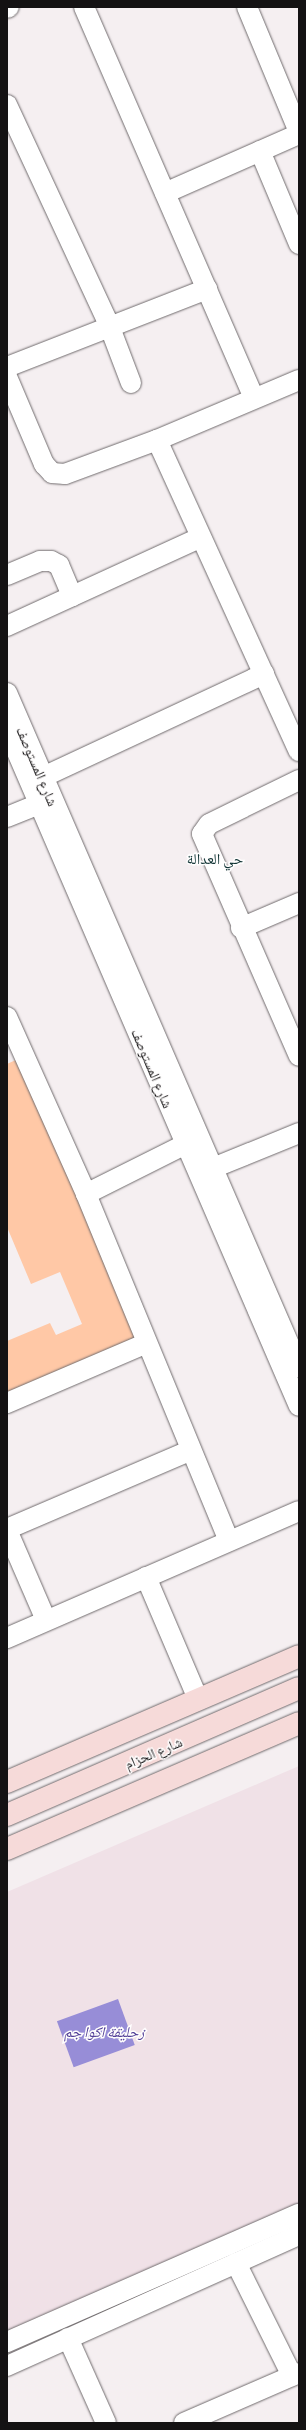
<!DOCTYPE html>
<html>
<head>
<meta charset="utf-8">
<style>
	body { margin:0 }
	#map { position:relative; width:306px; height:2430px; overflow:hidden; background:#f5eff1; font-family:Literata,"Noto Naskh Arabic",serif }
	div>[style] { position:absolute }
	.built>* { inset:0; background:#f0e1e7 }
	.green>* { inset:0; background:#ffc8a6 }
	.water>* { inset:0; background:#978dd7; transform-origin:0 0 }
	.roads { filter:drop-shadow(0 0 1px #706b6d) drop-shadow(0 0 1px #706b6d) }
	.minor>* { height:20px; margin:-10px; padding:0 10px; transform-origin:10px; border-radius:10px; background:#fff }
	.major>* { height:22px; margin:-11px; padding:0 11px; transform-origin:11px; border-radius:11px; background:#f6dad9 }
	span { translate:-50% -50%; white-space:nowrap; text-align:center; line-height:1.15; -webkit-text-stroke:3px #fffefe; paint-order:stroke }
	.street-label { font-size:14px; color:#141213 }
	.neighbourhood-label { font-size:15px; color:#123536 }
	.water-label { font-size:15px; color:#523f97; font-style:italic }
	.frame { position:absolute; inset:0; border:8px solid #141213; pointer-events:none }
</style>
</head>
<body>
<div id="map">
	<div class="built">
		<div style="clip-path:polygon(299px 1766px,299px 2209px,7px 2337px,7px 1892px)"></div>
	</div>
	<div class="green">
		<div style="clip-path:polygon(20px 1058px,139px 1340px,7px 1395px,7px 1341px,50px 1323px,56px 1335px,82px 1324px,60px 1272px,31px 1284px,7px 1227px,7px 1064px)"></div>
	</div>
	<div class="water">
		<div style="left:118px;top:1999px;width:49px;height:65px;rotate:70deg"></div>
	</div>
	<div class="roads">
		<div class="minor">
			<div style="left:84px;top:7px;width:426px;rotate:66.5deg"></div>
			<div style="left:247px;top:7px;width:135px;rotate:67.4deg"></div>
			<div style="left:7px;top:8px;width:2px;rotate:-27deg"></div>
			<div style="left:7px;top:105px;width:242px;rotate:65.1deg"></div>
			<div style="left:109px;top:325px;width:62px;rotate:69.2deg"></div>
			<div style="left:260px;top:151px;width:101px;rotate:67.2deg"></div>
			<div style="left:165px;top:193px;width:146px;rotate:-23.8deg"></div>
			<div style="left:7px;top:367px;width:215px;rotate:-21.3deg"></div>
			<div style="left:7px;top:377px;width:95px;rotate:67deg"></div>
			<div style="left:44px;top:464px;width:12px;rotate:48deg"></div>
			<div style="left:52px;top:473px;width:13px;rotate:4deg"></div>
			<div style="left:65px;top:474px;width:98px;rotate:-20.3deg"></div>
			<div style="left:157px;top:440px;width:154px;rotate:-22.9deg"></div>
			<div style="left:157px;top:440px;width:342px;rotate:65.5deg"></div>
			<div style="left:7px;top:575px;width:36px;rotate:-23deg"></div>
			<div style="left:40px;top:561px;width:11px"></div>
			<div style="left:51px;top:561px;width:9px;rotate:27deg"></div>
			<div style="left:59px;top:565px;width:34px;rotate:67deg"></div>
			<div style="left:7px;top:626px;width:213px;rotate:-24.6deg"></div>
			<div style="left:7px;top:693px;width:735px;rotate:66.58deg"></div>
			<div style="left:7px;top:729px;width:737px;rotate:66.67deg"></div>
			<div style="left:43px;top:777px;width:244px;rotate:-25deg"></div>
			<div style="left:299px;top:780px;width:100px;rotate:153.9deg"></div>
			<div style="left:209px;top:824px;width:12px;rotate:125deg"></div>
			<div style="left:202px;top:834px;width:242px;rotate:66.4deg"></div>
			<div style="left:7px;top:817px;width:35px;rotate:-22deg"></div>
			<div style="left:241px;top:928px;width:63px;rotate:-23.3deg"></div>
			<div style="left:7px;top:1017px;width:194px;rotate:65.9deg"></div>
			<div style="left:86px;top:1194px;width:375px;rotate:67.6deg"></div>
			<div style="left:213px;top:1168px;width:93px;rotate:-22.1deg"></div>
			<div style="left:86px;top:1194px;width:112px;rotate:-26.6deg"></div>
			<div style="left:7px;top:1403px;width:152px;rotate:-23.2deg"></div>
			<div style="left:7px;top:1529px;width:200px;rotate:-23.2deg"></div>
			<div style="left:7px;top:1530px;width:98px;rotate:66.6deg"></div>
			<div style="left:146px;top:1577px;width:133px;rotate:66.9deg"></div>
			<div style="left:7px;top:1638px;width:318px;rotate:-23.5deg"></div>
			<div style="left:236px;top:2263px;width:126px;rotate:63.6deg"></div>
			<div style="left:68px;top:2338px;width:93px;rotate:65.9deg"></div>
			<div style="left:7px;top:2342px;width:319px;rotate:-23.7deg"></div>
			<div style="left:7px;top:2366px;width:320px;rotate:-24.2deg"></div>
			<div style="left:184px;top:2423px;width:125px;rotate:-23.5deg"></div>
		</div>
		<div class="major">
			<div style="left:7px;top:1782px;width:318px;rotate:-23.3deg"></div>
			<div style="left:7px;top:1815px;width:318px;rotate:-23.5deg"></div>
			<div style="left:7px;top:1849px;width:318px;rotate:-23.3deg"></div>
		</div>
	</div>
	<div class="street-label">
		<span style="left:38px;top:766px;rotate:67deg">شارع المستوصف</span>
		<span style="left:153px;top:1068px;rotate:67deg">شارع المستوصف</span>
		<span style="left:153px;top:1752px;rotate:-23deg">شارع الحزام</span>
	</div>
	<div class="neighbourhood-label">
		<span style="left:215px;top:858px">حي العدالة</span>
	</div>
	<div class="water-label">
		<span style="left:104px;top:2031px">زحليقة اكوا جم</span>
	</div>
	<div class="frame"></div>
</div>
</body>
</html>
